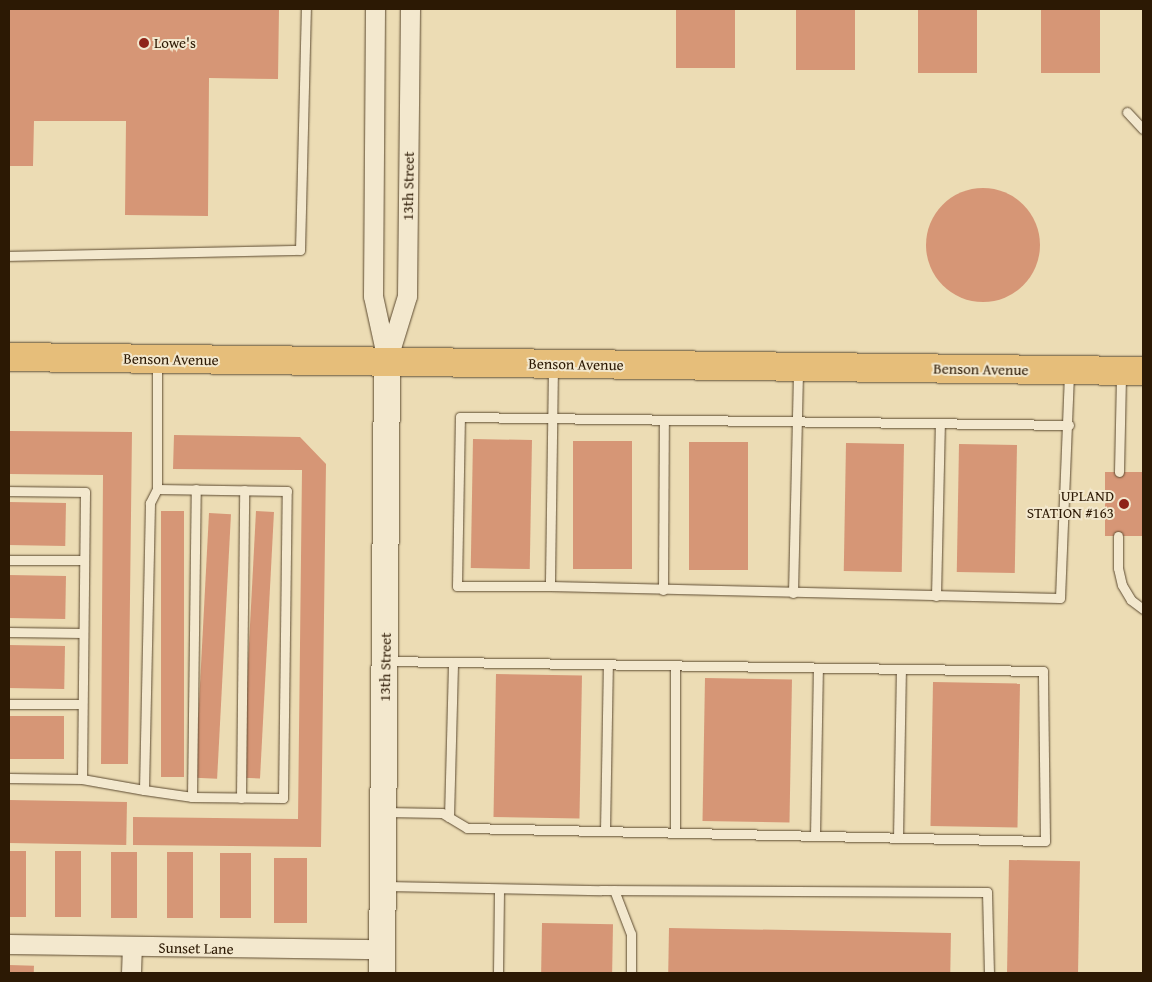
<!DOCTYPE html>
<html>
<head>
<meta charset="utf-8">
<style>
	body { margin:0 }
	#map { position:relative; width:1152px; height:982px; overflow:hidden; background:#ecdcb4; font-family:"Gentium Book Plus",serif }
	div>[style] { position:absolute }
	.building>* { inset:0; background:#d69676; transform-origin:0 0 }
	.round { border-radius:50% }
	.roads { filter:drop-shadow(0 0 1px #5c4a30) drop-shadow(0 0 1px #5c4a30) }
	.lane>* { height:9px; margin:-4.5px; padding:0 4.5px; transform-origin:4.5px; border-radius:4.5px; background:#f3e8ce }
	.street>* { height:19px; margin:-9.5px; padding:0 9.5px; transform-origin:9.5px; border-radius:9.5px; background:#f3e8ce }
	.secondary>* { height:26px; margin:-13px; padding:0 13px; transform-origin:13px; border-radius:13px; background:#f3e8ce }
	.primary>* { height:28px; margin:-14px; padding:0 14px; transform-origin:14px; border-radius:14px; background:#e6be7a }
	.dots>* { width:14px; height:14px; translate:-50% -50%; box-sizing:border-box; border:2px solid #f3e8ce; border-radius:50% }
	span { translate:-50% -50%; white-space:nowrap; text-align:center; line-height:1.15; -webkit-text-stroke:4px #f3e8ce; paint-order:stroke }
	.poi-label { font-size:15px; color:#2c1904 }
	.left { translate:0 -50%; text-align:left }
	.right { translate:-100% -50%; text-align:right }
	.street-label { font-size:15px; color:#2c1904 }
	.frame { position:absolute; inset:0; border:10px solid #2c1904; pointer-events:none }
</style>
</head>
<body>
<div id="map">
	<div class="building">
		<div style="clip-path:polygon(9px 9px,279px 9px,278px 79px,209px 78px,208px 216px,125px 215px,126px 121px,34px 121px,33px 166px,9px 166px)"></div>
		<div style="left:676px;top:9px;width:59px;height:59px"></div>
		<div style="left:796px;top:9px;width:59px;height:61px"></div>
		<div style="left:918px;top:9px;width:59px;height:64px"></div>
		<div style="left:1041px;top:9px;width:59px;height:64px"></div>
		<div class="round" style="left:926px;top:188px;width:114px;height:114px"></div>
		<div style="clip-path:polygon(9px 431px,132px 432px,128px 764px,101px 764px,103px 475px,9px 474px)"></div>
		<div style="clip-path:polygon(174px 435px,300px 437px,326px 464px,321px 847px,133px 845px,133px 817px,298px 819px,302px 470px,173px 469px)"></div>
		<div style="left:473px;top:439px;width:59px;height:129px;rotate:1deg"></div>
		<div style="left:573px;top:441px;width:59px;height:128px"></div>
		<div style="left:689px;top:442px;width:59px;height:128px"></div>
		<div style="left:846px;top:443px;width:58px;height:128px;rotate:1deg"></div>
		<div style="left:959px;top:444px;width:58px;height:128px;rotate:1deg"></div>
		<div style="left:1105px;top:472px;width:38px;height:64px"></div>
		<div style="left:9px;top:502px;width:57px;height:43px;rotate:1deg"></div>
		<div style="left:161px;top:511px;width:23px;height:266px"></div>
		<div style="left:256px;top:511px;width:18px;height:267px;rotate:3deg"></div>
		<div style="left:209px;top:513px;width:22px;height:265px;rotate:3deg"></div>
		<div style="left:9px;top:575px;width:57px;height:43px;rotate:1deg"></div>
		<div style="left:9px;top:645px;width:56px;height:43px;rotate:1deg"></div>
		<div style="left:496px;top:674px;width:86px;height:143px;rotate:1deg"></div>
		<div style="left:705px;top:678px;width:87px;height:143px;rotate:1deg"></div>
		<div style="left:933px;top:682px;width:87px;height:144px;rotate:1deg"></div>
		<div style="left:9px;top:716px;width:55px;height:43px"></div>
		<div style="left:9px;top:800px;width:118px;height:43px;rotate:1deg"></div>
		<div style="left:9px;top:851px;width:17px;height:66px"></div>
		<div style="left:55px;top:851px;width:26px;height:66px"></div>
		<div style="left:111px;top:852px;width:26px;height:66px"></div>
		<div style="left:167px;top:852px;width:26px;height:66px"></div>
		<div style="left:220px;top:853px;width:31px;height:65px"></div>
		<div style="left:274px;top:858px;width:33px;height:65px"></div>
		<div style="left:1009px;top:860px;width:71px;height:113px;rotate:1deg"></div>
		<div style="left:542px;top:923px;width:71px;height:50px;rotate:1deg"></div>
		<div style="left:669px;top:928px;width:282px;height:45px;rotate:1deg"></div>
		<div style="left:9px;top:965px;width:25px;height:8px;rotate:2deg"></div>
	</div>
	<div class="roads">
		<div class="lane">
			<div style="left:1127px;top:112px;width:23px;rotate:47deg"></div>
			<div style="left:9px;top:256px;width:291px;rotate:-1.2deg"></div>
			<div style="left:300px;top:250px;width:241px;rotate:-88.6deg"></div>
			<div style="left:553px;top:366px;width:220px;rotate:90.8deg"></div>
			<div style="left:550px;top:586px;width:510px;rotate:1.35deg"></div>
			<div style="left:1060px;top:598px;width:226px;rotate:-87.7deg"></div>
			<div style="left:1119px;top:472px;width:98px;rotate:-88.8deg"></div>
			<div style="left:157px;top:489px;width:128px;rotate:-90deg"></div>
			<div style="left:9px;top:491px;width:76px;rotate:0.8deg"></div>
			<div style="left:85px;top:492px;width:287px;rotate:90.6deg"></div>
			<div style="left:82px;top:779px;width:73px;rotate:-179.2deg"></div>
			<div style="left:1118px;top:536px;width:32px;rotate:90deg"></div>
			<div style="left:1118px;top:568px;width:17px;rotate:77deg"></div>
			<div style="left:1122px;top:585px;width:17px;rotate:59deg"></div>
			<div style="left:1131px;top:600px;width:15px;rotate:37deg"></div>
			<div style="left:9px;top:560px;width:75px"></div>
			<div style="left:550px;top:586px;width:93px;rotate:180deg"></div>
			<div style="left:457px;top:586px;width:169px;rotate:-89deg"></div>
			<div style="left:460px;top:417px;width:609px;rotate:0.75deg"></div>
			<div style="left:663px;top:590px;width:169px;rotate:-89.7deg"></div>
			<div style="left:793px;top:593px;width:223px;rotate:-88.7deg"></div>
			<div style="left:936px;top:596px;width:172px;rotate:-88.7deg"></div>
			<div style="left:9px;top:632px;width:74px;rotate:0.8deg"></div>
			<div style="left:9px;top:704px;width:73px"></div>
			<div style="left:82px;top:779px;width:63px;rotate:10.1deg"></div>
			<div style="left:144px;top:790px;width:49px;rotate:8.3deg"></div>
			<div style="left:192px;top:797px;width:91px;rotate:0.6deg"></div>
			<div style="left:283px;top:798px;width:307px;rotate:-89.3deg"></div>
			<div style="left:287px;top:491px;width:130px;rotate:-179.1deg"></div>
			<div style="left:157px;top:489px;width:16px;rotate:117deg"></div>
			<div style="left:150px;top:503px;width:287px;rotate:91.2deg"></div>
			<div style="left:192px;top:797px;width:308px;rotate:-89.3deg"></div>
			<div style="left:241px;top:798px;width:308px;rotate:-89.4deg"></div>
			<div style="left:385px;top:812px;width:57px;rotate:1deg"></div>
			<div style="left:442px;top:813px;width:29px;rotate:31deg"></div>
			<div style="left:467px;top:828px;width:578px;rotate:1.29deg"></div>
			<div style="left:1045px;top:841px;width:170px;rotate:-90.7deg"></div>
			<div style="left:1043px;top:671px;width:657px;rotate:-179.13deg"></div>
			<div style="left:449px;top:817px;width:155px;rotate:-88.5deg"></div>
			<div style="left:605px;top:831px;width:166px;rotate:-89deg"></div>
			<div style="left:675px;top:832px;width:167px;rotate:-90deg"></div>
			<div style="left:815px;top:836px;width:168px;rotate:-89deg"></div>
			<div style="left:898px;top:838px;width:169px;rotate:-89deg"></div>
			<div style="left:386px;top:886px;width:215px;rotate:1.1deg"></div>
			<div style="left:601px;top:890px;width:386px;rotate:0.3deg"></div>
			<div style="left:987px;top:892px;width:81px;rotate:88.6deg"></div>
			<div style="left:614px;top:890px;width:47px;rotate:68.9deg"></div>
			<div style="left:631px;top:934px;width:39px;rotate:90deg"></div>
			<div style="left:498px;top:973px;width:84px;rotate:-89.3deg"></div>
		</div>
		<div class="street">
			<div style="left:375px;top:9px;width:287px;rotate:90.4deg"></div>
			<div style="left:373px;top:296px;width:66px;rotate:77.7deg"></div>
			<div style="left:387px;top:361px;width:68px;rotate:-72.9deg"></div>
			<div style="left:407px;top:296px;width:287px;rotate:-89.4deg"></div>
			<div style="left:9px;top:944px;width:373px;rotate:0.8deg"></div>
			<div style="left:131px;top:973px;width:26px;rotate:-88deg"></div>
		</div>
		<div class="secondary">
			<div style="left:382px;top:973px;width:612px;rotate:-89.53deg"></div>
		</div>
		<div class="primary">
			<div style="left:9px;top:357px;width:1134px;rotate:0.71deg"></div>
		</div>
	</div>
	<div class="dots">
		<div style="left:144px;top:43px;background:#8f2418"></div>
		<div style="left:1124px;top:504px;background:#8f2418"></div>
	</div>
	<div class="poi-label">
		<span class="left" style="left:154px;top:43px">Lowe's</span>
		<span class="right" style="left:1114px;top:504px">UPLAND<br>STATION #163</span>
	</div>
	<div class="street-label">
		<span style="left:408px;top:186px;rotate:-89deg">13th Street</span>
		<span style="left:171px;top:359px;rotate:1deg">Benson Avenue</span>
		<span style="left:576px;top:364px;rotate:1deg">Benson Avenue</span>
		<span style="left:981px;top:369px;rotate:1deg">Benson Avenue</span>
		<span style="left:385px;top:667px;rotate:-89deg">13th Street</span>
		<span style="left:196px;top:948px;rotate:1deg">Sunset Lane</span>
	</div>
	<div class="frame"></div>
</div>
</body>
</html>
